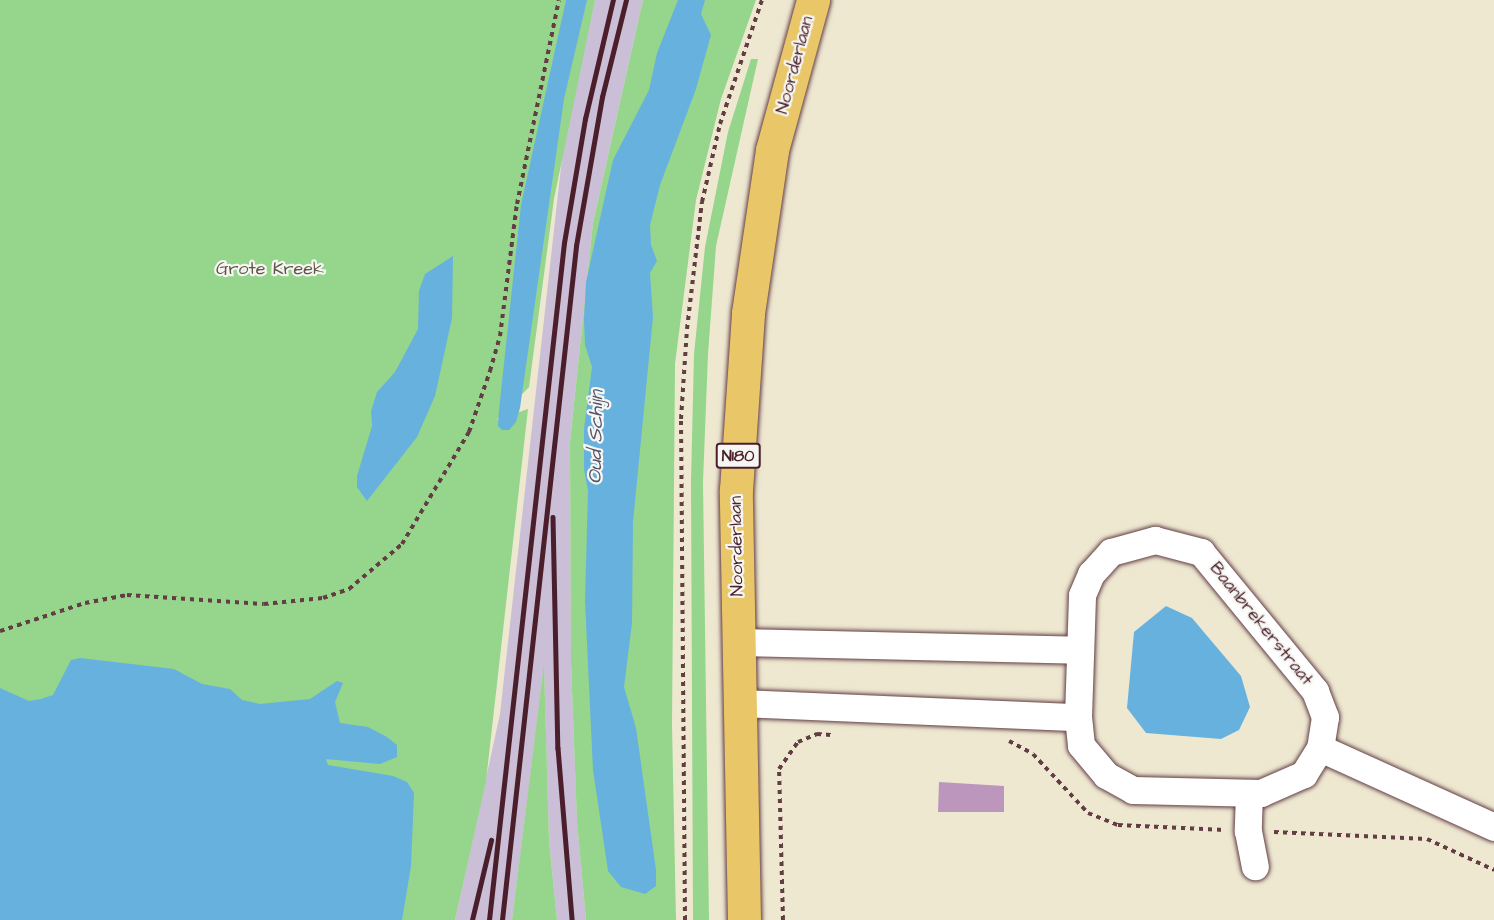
<!DOCTYPE html>
<html>
<head>
<meta charset="utf-8">
<style>
	body { margin:0 }
	#map { position:relative; width:1494px; height:920px; overflow:hidden; background:#eee8d1; font-family:"Architects Daughter",sans-serif }
	div>[style] { position:absolute }
	.industrial>* { inset:0; background:#cabfd6 }
	.green>* { inset:0; background:#95d58c }
	.water>* { inset:0; background:#67b1df }
	.building>* { inset:0; background:#bd96bd }
	.path>* { height:4px; margin-top:-2px; transform-origin:0; background:repeating-linear-gradient(90deg,#633d44 0 4.5px,transparent 0 9px) }
	.roads { filter:drop-shadow(0 0 2px #633d44) drop-shadow(0 0 2px #633d44) }
	.minor>* { height:27px; margin:-13.5px; padding:0 13.5px; transform-origin:13.5px; border-radius:13.5px; background:#fff }
	.major>* { height:33px; margin:-16.5px; padding:0 16.5px; transform-origin:16.5px; border-radius:16.5px; background:#e9c769 }
	.rail>* { height:4.5px; margin:-2.25px; padding:0 2.25px; transform-origin:2.25px; border-radius:2.25px; background:#4a1f2b }
	span { translate:-50% -50%; white-space:nowrap; text-align:center; line-height:1.15; -webkit-text-stroke:4.5px #f6f6f2; paint-order:stroke }
	.shield-label span { padding:2px 4px; background:#f6f6f2; border:2px solid; border-radius:4px; -webkit-text-stroke-width:0 }
	.shield-label { font-size:16px; color:#4a1f2b; font-weight:700 }
	.street-label { font-size:18px; color:#4a1f2b }
	.park-label { font-size:18px; color:#605648 }
	.water-label { font-size:20px; color:#54526a; font-style:italic }
</style>
</head>
<body>
<div id="map">
	<div class="industrial">
		<div style="clip-path:polygon(595px 0,643px 0,593px 223px,570px 442px,571px 663px,577px 819px,586px 920px,557px 920px,549px 841px,544px 671px,512px 920px,455px 920px,500px 714px,564px 140px)"></div>
	</div>
	<div class="green">
		<div style="clip-path:polygon(0 0,595px 0,554px 199px,529px 387px,497px 420px,528px 409px,486px 781px,455px 920px,0 920px)"></div>
		<div style="clip-path:polygon(643px 0,756px 0,721px 99px,696px 200px,675px 364px,672px 725px,676px 920px,586px 920px,577px 821px,571px 663px,570px 442px,593px 223px)"></div>
		<div style="clip-path:polygon(751px 59px,758px 59px,716px 246px,708px 354px,703px 482px,709px 920px,693px 920px,691px 481px,694px 354px,705px 247px,728px 132px)"></div>
		<div style="clip-path:polygon(544px 665px,549px 841px,557px 920px,512px 920px)"></div>
	</div>
	<div class="water">
		<div style="clip-path:polygon(566px 0,587px 0,564px 99px,520px 408px,516px 422px,509px 430px,502px 430px,498px 426px,499px 410px,521px 205px)"></div>
		<div style="clip-path:polygon(678px 0,705px 0,701px 14px,711px 35px,696px 89px,660px 185px,650px 225px,651px 245px,657px 261px,650px 273px,653px 317px,633px 522px,632px 623px,624px 687px,636px 728px,656px 870px,656px 886px,645px 894px,621px 887px,608px 871px,593px 770px,585px 601px,588px 491px,584px 469px,584px 429px,592px 367px,585px 345px,584px 319px,586px 282px,613px 160px,649px 90px,657px 53px)"></div>
		<div style="clip-path:polygon(453px 256px,452px 318px,435px 396px,417px 437px,367px 501px,357px 487px,357px 476px,372px 426px,371px 411px,377px 392px,395px 372px,418px 329px,419px 291px,425px 274px)"></div>
		<div style="clip-path:polygon(1166px 606px,1192px 618px,1241px 676px,1250px 707px,1239px 730px,1221px 739px,1146px 733px,1127px 708px,1134px 632px)"></div>
		<div style="clip-path:polygon(80px 658px,174px 669px,202px 684px,230px 689px,242px 700px,260px 704px,310px 699px,337px 681px,343px 683px,335px 702px,340px 723px,368px 727px,387px 737px,397px 745px,397px 757px,380px 764px,326px 759px,328px 765px,393px 776px,407px 782px,414px 793px,411px 866px,402px 920px,0 920px,0 688px,29px 701px,41px 699px,53px 695px,71px 660px)"></div>
	</div>
	<div class="building">
		<div style="clip-path:polygon(939px 782px,1004px 786px,1004px 812px,938px 812px)"></div>
	</div>
	<div class="path">
		<div style="left:0;top:631px;width:89px;rotate:-18.2deg"></div>
		<div style="left:85px;top:603px;width:43px;rotate:-10.8deg"></div>
		<div style="left:127px;top:595px;width:137px;rotate:3.8deg"></div>
		<div style="left:264px;top:604px;width:59px;rotate:-5.8deg"></div>
		<div style="left:323px;top:598px;width:28px;rotate:-19deg"></div>
		<div style="left:349px;top:589px;width:70px;rotate:-40.3deg"></div>
		<div style="left:402px;top:544px;width:131px;rotate:-59.1deg"></div>
		<div style="left:469px;top:432px;width:65px;rotate:-71deg"></div>
		<div style="left:490px;top:371px;width:36px;rotate:-74deg"></div>
		<div style="left:500px;top:336px;width:133px;rotate:-82.7deg"></div>
		<div style="left:517px;top:204px;width:208px;rotate:-78.4deg"></div>
		<div style="left:1009px;top:741px;width:27px;rotate:28deg"></div>
		<div style="left:1033px;top:754px;width:81px;rotate:47deg"></div>
		<div style="left:1088px;top:813px;width:32px;rotate:22deg"></div>
		<div style="left:1118px;top:825px;width:107px;rotate:2.7deg"></div>
		<div style="left:1274px;top:832px;width:153px;rotate:2.6deg"></div>
		<div style="left:1427px;top:839px;width:74px;rotate:24.8deg"></div>
		<div style="left:685px;top:920px;width:501px;rotate:-90.46deg"></div>
		<div style="left:681px;top:419px;width:90px;rotate:-86.2deg"></div>
		<div style="left:687px;top:329px;width:128px;rotate:-83.3deg"></div>
		<div style="left:702px;top:202px;width:80px;rotate:-77deg"></div>
		<div style="left:720px;top:124px;width:131px;rotate:-71.3deg"></div>
		<div style="left:783px;top:920px;width:151px;rotate:-91.5deg"></div>
		<div style="left:779px;top:769px;width:33px;rotate:-55deg"></div>
		<div style="left:798px;top:742px;width:21px;rotate:-23deg"></div>
		<div style="left:817px;top:734px;width:14px;rotate:4deg"></div>
	</div>
	<div class="roads">
		<div class="minor">
			<div style="left:1155px;top:540px;width:48px;rotate:14.6deg"></div>
			<div style="left:1201px;top:552px;width:180px;rotate:50.6deg"></div>
			<div style="left:1315px;top:691px;width:28px;rotate:69deg"></div>
			<div style="left:1325px;top:717px;width:31px;rotate:99deg"></div>
			<div style="left:1320px;top:748px;width:31px;rotate:122deg"></div>
			<div style="left:1304px;top:774px;width:47px;rotate:156.2deg"></div>
			<div style="left:1261px;top:793px;width:128px;rotate:-178.7deg"></div>
			<div style="left:1133px;top:790px;width:31px;rotate:-151deg"></div>
			<div style="left:1106px;top:775px;width:39px;rotate:-130deg"></div>
			<div style="left:1081px;top:745px;width:28px;rotate:-96deg"></div>
			<div style="left:1078px;top:717px;width:122px;rotate:-88.1deg"></div>
			<div style="left:1082px;top:595px;width:23px;rotate:-67deg"></div>
			<div style="left:1091px;top:574px;width:30px;rotate:-48deg"></div>
			<div style="left:1111px;top:552px;width:46px;rotate:-15.3deg"></div>
			<div style="left:739px;top:642px;width:340px;rotate:1.3deg"></div>
			<div style="left:740px;top:703px;width:338px;rotate:2.4deg"></div>
			<div style="left:1320px;top:748px;width:191px;rotate:24.4deg"></div>
			<div style="left:1249px;top:793px;width:38px;rotate:92deg"></div>
			<div style="left:1248px;top:831px;width:36px;rotate:79deg"></div>
		</div>
		<div class="major">
			<div style="left:744px;top:920px;width:430px;rotate:-91.1deg"></div>
			<div style="left:736px;top:490px;width:177px;rotate:-86.1deg"></div>
			<div style="left:748px;top:313px;width:165px;rotate:-81.6deg"></div>
			<div style="left:772px;top:150px;width:156px;rotate:-74.7deg"></div>
		</div>
	</div>
	<div class="rail">
		<div style="left:553px;top:517px;width:231px;rotate:88.8deg"></div>
		<div style="left:558px;top:748px;width:173px;rotate:85.3deg"></div>
		<div style="left:472px;top:920px;width:82px;rotate:-76.6deg"></div>
		<div style="left:489px;top:920px;width:681px;rotate:-83.68deg"></div>
		<div style="left:564px;top:243px;width:126px;rotate:-80.4deg"></div>
		<div style="left:585px;top:119px;width:122px;rotate:-76.8deg"></div>
		<div style="left:502px;top:920px;width:678px;rotate:-83.73deg"></div>
		<div style="left:576px;top:246px;width:151px;rotate:-80.1deg"></div>
		<div style="left:602px;top:97px;width:100px;rotate:-76.1deg"></div>
	</div>
	<div class="shield-label">
		<span style="left:738px;top:456px">N180</span>
	</div>
	<div class="street-label">
		<span style="left:795px;top:65px;rotate:-75deg">Noorderlaan</span>
		<span style="left:737px;top:546px;rotate:-91deg">Noorderlaan</span>
		<span style="left:1261px;top:624px;rotate:51deg">Baanbrekerstraat</span>
	</div>
	<div class="park-label">
		<span style="left:270px;top:269px">Grote Kreek</span>
	</div>
	<div class="water-label">
		<span style="left:596px;top:437px;rotate:-89deg">Oud Schijn</span>
	</div>
</div>
</body>
</html>
